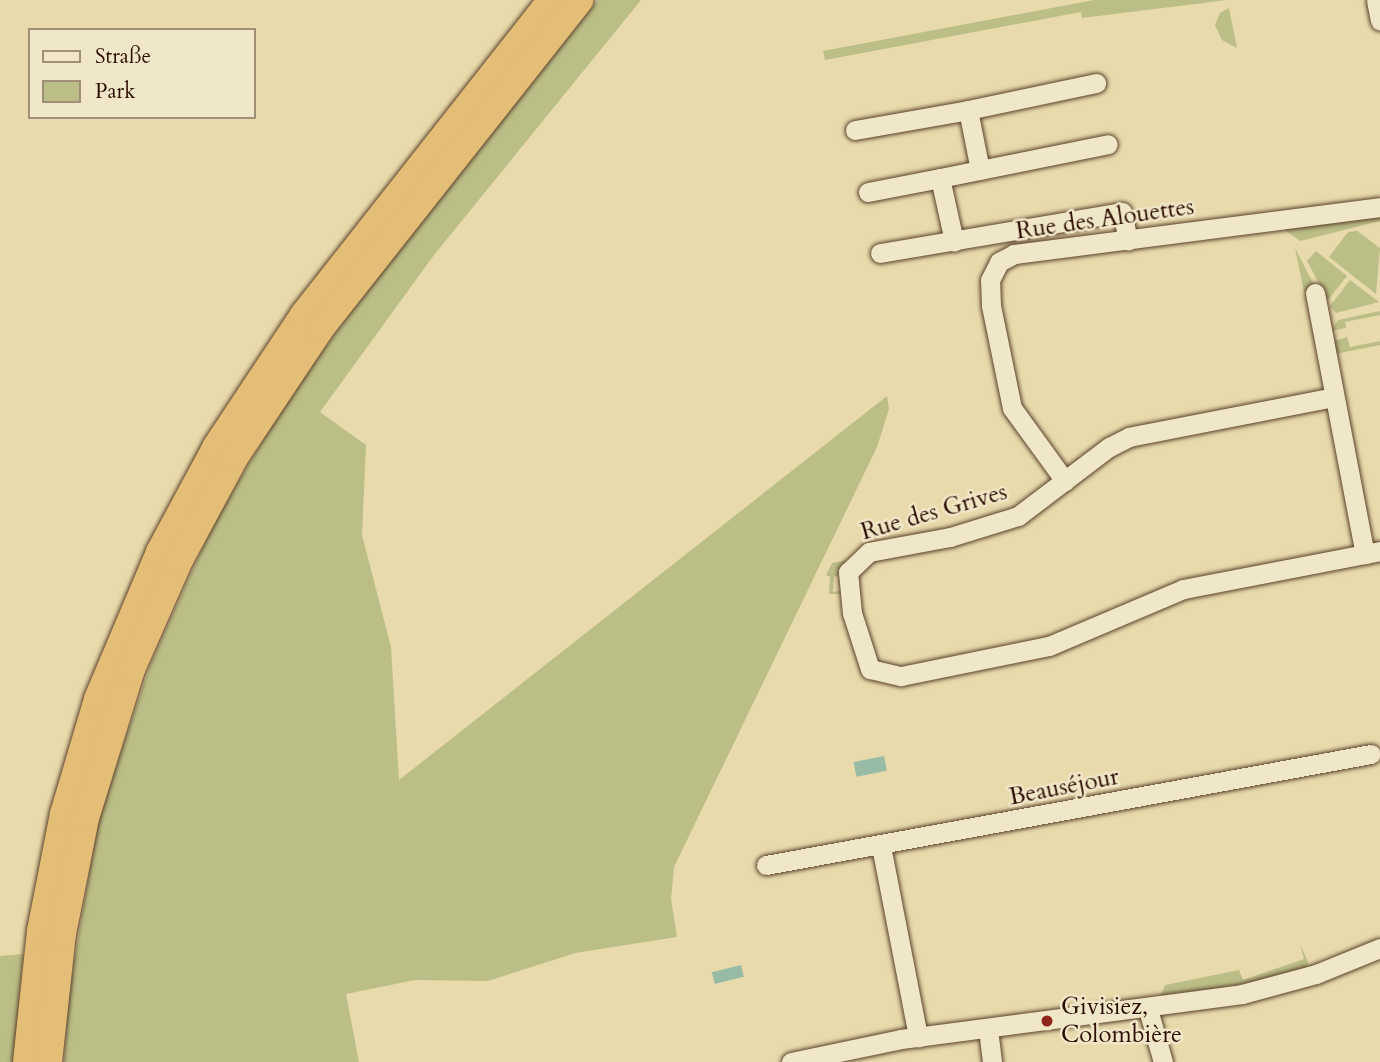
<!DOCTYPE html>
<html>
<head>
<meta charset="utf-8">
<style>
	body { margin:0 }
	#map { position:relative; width:1380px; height:1062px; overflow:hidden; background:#e8daab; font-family:Cardo,serif }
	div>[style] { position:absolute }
	.green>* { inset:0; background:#bbbe86 }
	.water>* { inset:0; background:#98bba5; transform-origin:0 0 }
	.roads { filter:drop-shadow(0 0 2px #5b402b) drop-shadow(0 0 2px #5b402b) }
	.minor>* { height:19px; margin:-9.5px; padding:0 9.5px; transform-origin:9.5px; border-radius:9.5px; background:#f0e7c8 }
	.highway>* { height:28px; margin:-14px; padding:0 14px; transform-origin:14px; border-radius:14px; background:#e4bd76 }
	.dots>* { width:19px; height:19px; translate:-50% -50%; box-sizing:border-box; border:4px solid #f0e7c8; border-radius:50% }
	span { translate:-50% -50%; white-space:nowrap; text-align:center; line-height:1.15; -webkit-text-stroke:5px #f0e7c8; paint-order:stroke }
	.street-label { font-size:24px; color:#2c0c00 }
	.poi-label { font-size:24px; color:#2c0c00 }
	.left { translate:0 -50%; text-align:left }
	.legend { position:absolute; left:28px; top:28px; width:228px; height:91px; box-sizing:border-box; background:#f0e7c8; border:2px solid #a28f78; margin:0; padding:9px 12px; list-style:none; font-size:21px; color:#2c0c00 }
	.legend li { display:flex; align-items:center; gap:14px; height:35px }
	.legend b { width:35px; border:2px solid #a28f78 }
</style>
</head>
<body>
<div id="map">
	<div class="green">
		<div style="clip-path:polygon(598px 0,641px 0,434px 255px,320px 412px,366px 445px,362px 535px,391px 647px,399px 780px,887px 396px,889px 409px,877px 447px,674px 867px,671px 899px,677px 937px,575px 953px,488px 981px,415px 980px,346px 994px,359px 1062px,64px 1062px,69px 994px,98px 821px,151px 663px,212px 527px,288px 398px,397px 250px)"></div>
		<div style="clip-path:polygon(1094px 0,1227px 0,1082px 18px,1081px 12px,825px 60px,823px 51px)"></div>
		<div style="clip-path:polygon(1229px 8px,1237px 48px,1222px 40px,1215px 25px,1220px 13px)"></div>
		<div style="clip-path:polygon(1380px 215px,1380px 221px,1300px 241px,1281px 227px)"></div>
		<div style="clip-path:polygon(1357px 231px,1380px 248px,1376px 294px,1329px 257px,1348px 232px)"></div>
		<div style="clip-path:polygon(1295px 248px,1316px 289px,1304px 292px)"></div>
		<div style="clip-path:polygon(1316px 251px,1347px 276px,1328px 300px,1307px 261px)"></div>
		<div style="clip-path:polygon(1350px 280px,1379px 302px,1336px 313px,1330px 306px)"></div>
		<div style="clip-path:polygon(1380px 311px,1380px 315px,1345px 322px,1346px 328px,1331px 331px,1338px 320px)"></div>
		<div style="clip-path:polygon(1347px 337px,1350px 347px,1380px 341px,1380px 345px,1335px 354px,1332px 342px)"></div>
		<div style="clip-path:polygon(848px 560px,842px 564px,844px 574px,834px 577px,833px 592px,842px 590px,843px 594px,829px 594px,830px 577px,826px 575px,832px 563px)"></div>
		<div style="clip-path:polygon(1300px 944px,1308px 962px,1307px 967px,1284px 977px,1162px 997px,1161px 994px,1165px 985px,1239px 970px,1243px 980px,1304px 959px)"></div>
		<div style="clip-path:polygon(23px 954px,14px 1062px,0 1062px,0 956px)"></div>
	</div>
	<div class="water">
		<div style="left:884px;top:756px;width:15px;height:31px;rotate:79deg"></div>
		<div style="left:741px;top:965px;width:12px;height:30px;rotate:76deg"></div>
	</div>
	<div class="roads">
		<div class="minor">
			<div style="left:1376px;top:0;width:21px;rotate:79deg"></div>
			<div style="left:968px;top:110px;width:131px;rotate:-11.9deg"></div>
			<div style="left:855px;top:130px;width:115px;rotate:-10deg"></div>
			<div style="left:968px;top:110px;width:61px;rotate:78.7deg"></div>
			<div style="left:940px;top:178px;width:171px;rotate:-11.4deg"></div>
			<div style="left:868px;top:192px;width:73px;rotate:-11deg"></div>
			<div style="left:940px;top:178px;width:65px;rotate:77.5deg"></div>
			<div style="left:880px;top:253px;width:245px;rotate:-9.6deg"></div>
			<div style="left:1122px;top:212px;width:29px;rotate:78deg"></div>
			<div style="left:1315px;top:293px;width:266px;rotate:79.2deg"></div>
			<div style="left:1365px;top:554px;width:15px;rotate:-11deg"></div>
			<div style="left:1334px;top:397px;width:209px;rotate:169deg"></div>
			<div style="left:1129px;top:437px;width:22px;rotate:153deg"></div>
			<div style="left:1109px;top:447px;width:114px;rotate:142.8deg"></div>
			<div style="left:1018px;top:516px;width:71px;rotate:162.8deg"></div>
			<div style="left:950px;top:537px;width:82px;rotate:169.5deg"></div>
			<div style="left:869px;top:552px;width:29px;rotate:136deg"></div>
			<div style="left:848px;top:572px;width:41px;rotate:84.4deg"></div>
			<div style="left:852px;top:613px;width:59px;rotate:72.2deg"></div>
			<div style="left:870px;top:669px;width:32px;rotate:13deg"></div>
			<div style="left:901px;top:676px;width:151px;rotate:-11.5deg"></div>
			<div style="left:1049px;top:646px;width:146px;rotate:-23deg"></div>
			<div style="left:1183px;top:589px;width:185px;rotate:-10.9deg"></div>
			<div style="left:1065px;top:481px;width:90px;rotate:-126deg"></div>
			<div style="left:1012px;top:408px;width:104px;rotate:-101.6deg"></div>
			<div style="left:991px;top:306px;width:26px;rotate:-92deg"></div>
			<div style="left:990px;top:280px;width:20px;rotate:-63deg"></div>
			<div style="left:999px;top:262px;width:17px;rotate:-28deg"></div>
			<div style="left:1014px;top:254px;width:369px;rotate:-7.3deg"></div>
			<div style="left:881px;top:846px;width:195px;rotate:79deg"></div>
			<div style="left:766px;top:865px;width:615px;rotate:-10.4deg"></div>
			<div style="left:1148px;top:1009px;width:55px;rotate:74.2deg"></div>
			<div style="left:988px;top:1029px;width:33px;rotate:83deg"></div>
			<div style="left:791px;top:1062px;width:112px;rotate:-11.8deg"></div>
			<div style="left:901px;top:1039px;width:344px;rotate:-7.5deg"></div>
			<div style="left:1242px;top:994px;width:77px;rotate:-15.1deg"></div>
			<div style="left:1316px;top:974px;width:69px;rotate:-22.1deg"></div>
		</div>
		<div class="highway">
			<div style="left:27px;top:1062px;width:132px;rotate:-83.9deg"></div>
			<div style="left:41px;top:931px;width:119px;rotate:-78.9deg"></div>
			<div style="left:64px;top:814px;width:120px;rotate:-73.5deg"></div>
			<div style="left:98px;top:699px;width:160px;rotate:-67.1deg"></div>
			<div style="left:160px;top:552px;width:120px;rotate:-61.7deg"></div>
			<div style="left:217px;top:446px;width:157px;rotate:-56.4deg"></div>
			<div style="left:304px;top:315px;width:401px;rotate:-51.8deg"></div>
			<div style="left:48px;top:1062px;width:129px;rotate:-83.8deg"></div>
			<div style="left:62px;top:934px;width:118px;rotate:-78.8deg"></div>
			<div style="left:85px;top:818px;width:156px;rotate:-72.8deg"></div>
			<div style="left:131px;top:669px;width:119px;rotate:-66.2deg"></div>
			<div style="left:179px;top:560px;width:118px;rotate:-61.7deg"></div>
			<div style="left:235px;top:456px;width:155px;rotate:-56.3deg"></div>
			<div style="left:321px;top:327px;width:417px;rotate:-51.7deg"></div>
		</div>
	</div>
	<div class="dots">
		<div style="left:1047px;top:1021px;background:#8f2418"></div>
	</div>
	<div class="street-label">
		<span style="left:1105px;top:219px;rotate:-8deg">Rue des Alouettes</span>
		<span style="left:934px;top:512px;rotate:-16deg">Rue des Grives</span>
		<span style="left:1064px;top:787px;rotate:-11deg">Beauséjour</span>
	</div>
	<div class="poi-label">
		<span class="left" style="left:1061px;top:1021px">Givisiez,<br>Colombière</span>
	</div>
	<ul class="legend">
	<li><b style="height:9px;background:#f0e7c8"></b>Straße</li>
	<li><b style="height:19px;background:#bbbe86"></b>Park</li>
	</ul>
</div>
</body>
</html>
